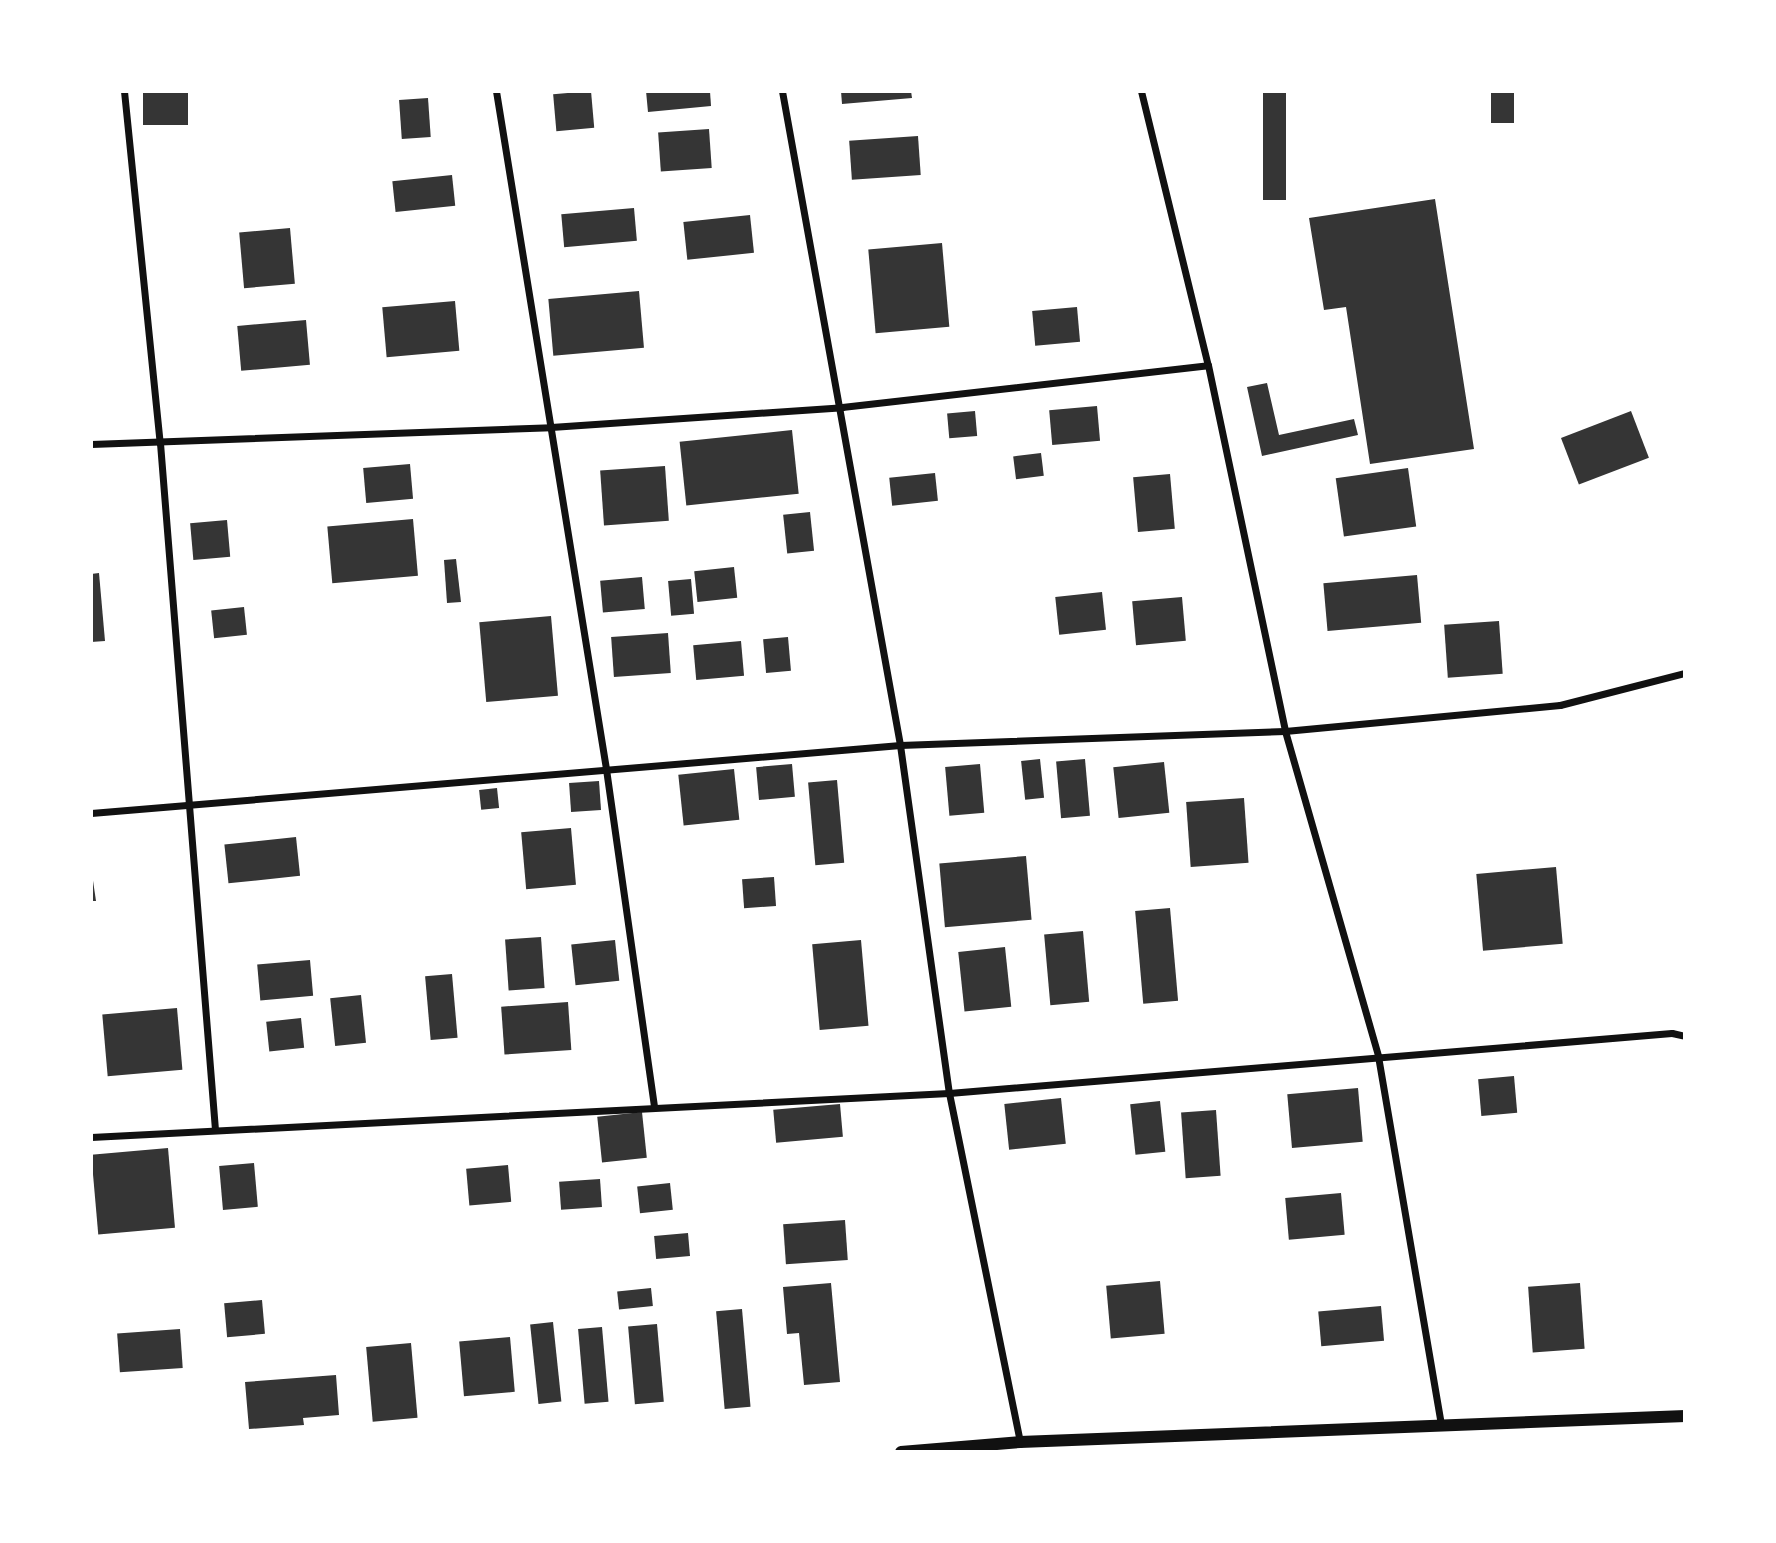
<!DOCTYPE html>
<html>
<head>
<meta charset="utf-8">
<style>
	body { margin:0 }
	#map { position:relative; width:1776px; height:1543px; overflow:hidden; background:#fff; font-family:"Space Grotesk",sans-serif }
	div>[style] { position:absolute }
	.building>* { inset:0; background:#353535; transform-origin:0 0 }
	.minor>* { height:7px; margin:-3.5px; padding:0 3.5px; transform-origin:3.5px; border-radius:3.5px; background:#111 }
	.tertiary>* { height:12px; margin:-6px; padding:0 6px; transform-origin:6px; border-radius:6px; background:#111 }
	span { translate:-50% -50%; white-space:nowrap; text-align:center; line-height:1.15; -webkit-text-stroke:6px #fff; paint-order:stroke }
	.frame { position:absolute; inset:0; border:93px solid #fff; pointer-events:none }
</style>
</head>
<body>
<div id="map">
	<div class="building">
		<div style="left:143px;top:91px;width:45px;height:34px"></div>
		<div style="left:591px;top:91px;width:37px;height:38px;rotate:85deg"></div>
		<div style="clip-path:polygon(646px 91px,710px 91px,711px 106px,648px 112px)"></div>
		<div style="clip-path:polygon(841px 91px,911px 91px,912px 98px,842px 104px)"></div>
		<div style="left:1263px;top:91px;width:23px;height:109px"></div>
		<div style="left:1491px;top:91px;width:23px;height:32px"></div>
		<div style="left:428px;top:98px;width:39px;height:29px;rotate:86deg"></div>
		<div style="left:709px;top:129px;width:39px;height:51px;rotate:86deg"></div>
		<div style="left:918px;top:136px;width:39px;height:69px;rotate:86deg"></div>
		<div style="left:452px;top:175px;width:31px;height:60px;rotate:84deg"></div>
		<div style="clip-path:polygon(1435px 199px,1474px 449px,1370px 464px,1346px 307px,1324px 310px,1309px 218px)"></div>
		<div style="left:634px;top:208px;width:33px;height:73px;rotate:85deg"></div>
		<div style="left:750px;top:215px;width:38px;height:67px;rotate:84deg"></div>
		<div style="left:290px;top:228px;width:56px;height:51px;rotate:85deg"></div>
		<div style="left:942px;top:243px;width:84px;height:74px;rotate:85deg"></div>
		<div style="left:639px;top:291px;width:57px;height:91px;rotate:85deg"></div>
		<div style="left:455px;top:301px;width:50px;height:73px;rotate:85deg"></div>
		<div style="left:1077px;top:307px;width:35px;height:45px;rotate:85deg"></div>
		<div style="left:306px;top:320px;width:45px;height:69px;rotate:85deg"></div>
		<div style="clip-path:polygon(1267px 383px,1279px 435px,1354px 419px,1358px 435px,1262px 456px,1247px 387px)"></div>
		<div style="left:1097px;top:406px;width:35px;height:48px;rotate:85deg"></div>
		<div style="left:975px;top:411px;width:25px;height:28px;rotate:85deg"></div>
		<div style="left:1631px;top:411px;width:50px;height:75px;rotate:69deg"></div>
		<div style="left:792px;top:430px;width:64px;height:113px;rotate:84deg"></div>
		<div style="left:1041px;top:453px;width:23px;height:28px;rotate:83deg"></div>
		<div style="left:410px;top:464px;width:35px;height:47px;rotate:85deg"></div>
		<div style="left:665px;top:466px;width:55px;height:65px;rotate:86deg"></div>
		<div style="left:1408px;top:468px;width:59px;height:73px;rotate:82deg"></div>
		<div style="left:935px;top:473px;width:28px;height:46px;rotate:84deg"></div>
		<div style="left:1170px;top:474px;width:55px;height:37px;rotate:85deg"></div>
		<div style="left:810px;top:512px;width:39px;height:27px;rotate:84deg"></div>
		<div style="left:413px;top:519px;width:57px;height:86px;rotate:85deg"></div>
		<div style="left:227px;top:520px;width:37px;height:37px;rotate:85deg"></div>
		<div style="clip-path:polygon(456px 559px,461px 602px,447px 603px,444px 560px)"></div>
		<div style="left:734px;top:567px;width:31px;height:40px;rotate:84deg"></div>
		<div style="clip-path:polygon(99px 573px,105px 641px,91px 642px,91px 574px)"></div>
		<div style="left:1417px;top:575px;width:48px;height:94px;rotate:85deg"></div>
		<div style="left:642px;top:577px;width:32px;height:42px;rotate:85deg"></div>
		<div style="left:691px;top:579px;width:35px;height:23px;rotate:85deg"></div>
		<div style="left:1102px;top:592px;width:38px;height:47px;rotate:84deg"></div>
		<div style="left:1182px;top:597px;width:44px;height:50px;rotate:85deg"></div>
		<div style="left:244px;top:607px;width:28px;height:33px;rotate:84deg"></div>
		<div style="left:551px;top:616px;width:80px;height:72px;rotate:85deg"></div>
		<div style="left:1499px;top:621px;width:53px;height:55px;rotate:86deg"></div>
		<div style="left:668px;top:633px;width:40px;height:57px;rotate:86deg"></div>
		<div style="left:788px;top:637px;width:34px;height:25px;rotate:85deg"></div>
		<div style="left:741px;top:641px;width:35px;height:48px;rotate:85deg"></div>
		<div style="left:1040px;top:759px;width:39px;height:19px;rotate:84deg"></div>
		<div style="left:1085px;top:759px;width:57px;height:29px;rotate:85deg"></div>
		<div style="left:1164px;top:762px;width:51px;height:51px;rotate:84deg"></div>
		<div style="left:792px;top:764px;width:33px;height:36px;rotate:85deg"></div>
		<div style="left:980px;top:764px;width:49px;height:35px;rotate:85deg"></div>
		<div style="left:734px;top:769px;width:51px;height:56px;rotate:84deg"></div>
		<div style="left:837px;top:780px;width:83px;height:29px;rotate:85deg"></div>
		<div style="left:599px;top:781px;width:29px;height:30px;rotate:86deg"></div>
		<div style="left:497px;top:788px;width:20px;height:18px;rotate:84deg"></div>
		<div style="left:1244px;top:798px;width:65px;height:58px;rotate:86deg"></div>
		<div style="left:571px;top:828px;width:57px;height:50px;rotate:85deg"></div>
		<div style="left:296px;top:837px;width:39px;height:72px;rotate:84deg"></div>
		<div style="left:1026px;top:856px;width:64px;height:87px;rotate:85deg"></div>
		<div style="clip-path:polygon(91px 867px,96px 901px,91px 901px)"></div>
		<div style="left:1556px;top:867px;width:77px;height:80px;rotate:85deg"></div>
		<div style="left:774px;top:877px;width:29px;height:32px;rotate:86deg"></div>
		<div style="left:1170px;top:908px;width:93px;height:35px;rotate:85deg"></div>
		<div style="left:1083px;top:931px;width:71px;height:39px;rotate:85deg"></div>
		<div style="left:541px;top:937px;width:51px;height:36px;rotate:86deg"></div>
		<div style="left:615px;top:940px;width:41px;height:44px;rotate:84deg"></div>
		<div style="left:861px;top:940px;width:86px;height:49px;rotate:85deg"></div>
		<div style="left:1005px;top:947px;width:60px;height:47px;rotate:84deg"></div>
		<div style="left:310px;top:960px;width:36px;height:53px;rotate:85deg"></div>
		<div style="left:452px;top:974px;width:64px;height:27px;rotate:85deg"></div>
		<div style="left:361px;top:995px;width:48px;height:31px;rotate:84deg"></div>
		<div style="left:568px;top:1002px;width:48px;height:67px;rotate:86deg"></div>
		<div style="left:177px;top:1008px;width:62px;height:75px;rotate:85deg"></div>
		<div style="left:301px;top:1018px;width:30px;height:35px;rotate:84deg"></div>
		<div style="left:1514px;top:1076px;width:37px;height:36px;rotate:85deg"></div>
		<div style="left:1358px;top:1088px;width:54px;height:71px;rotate:85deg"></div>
		<div style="left:1061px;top:1098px;width:46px;height:57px;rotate:84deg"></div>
		<div style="left:1160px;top:1101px;width:51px;height:30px;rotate:84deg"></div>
		<div style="left:840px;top:1104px;width:33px;height:67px;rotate:85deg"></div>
		<div style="left:1216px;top:1110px;width:66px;height:35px;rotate:86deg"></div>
		<div style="left:642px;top:1112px;width:46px;height:45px;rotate:84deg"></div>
		<div style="left:168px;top:1148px;width:80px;height:77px;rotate:85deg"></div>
		<div style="left:254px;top:1163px;width:44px;height:35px;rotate:85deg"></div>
		<div style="left:508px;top:1165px;width:37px;height:42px;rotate:85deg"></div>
		<div style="left:600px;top:1179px;width:28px;height:41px;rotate:86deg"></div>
		<div style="left:670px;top:1183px;width:27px;height:33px;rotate:84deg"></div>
		<div style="left:1341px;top:1193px;width:42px;height:56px;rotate:85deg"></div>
		<div style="left:845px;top:1220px;width:40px;height:62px;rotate:86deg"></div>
		<div style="left:688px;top:1233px;width:23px;height:34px;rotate:85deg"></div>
		<div style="left:1160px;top:1281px;width:53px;height:54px;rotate:85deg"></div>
		<div style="clip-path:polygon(831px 1283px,840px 1382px,804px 1385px,799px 1333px,787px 1334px,783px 1287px)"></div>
		<div style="left:1580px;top:1283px;width:66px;height:52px;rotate:86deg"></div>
		<div style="left:651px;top:1288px;width:18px;height:34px;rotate:84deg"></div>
		<div style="left:262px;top:1300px;width:34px;height:38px;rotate:85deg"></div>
		<div style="left:1381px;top:1306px;width:35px;height:63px;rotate:85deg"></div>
		<div style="left:742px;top:1309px;width:98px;height:26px;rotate:85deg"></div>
		<div style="left:553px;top:1322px;width:80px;height:23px;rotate:84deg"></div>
		<div style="left:657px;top:1324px;width:78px;height:29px;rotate:85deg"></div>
		<div style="left:602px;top:1327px;width:75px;height:24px;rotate:85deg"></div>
		<div style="left:180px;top:1329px;width:39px;height:63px;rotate:86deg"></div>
		<div style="left:510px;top:1337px;width:55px;height:51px;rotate:85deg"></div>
		<div style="left:411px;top:1343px;width:75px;height:45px;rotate:85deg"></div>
		<div style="clip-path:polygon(336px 1375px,339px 1415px,303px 1418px,304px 1425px,249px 1429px,245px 1382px)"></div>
	</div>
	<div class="minor">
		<div style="left:124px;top:91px;width:354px;rotate:84.2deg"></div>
		<div style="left:160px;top:443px;width:688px;rotate:85.42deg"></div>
		<div style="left:496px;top:91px;width:687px;rotate:80.78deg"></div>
		<div style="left:606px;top:769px;width:341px;rotate:81.9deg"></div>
		<div style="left:782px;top:91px;width:665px;rotate:79.77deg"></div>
		<div style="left:900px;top:745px;width:351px;rotate:82deg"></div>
		<div style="left:949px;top:1093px;width:356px;rotate:78.5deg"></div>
		<div style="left:1141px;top:91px;width:282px;rotate:76.3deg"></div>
		<div style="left:1208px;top:365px;width:374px;rotate:78.1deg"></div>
		<div style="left:1285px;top:731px;width:338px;rotate:74deg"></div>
		<div style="left:1378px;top:1056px;width:374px;rotate:80.3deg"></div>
		<div style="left:91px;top:444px;width:460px;rotate:-2.1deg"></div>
		<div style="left:551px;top:427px;width:292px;rotate:-3.9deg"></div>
		<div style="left:842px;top:407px;width:368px;rotate:-6.5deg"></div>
		<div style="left:91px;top:813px;width:812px;rotate:-4.8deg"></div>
		<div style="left:900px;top:745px;width:385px;rotate:-2.1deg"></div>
		<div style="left:1285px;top:731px;width:276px;rotate:-5.4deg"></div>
		<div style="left:1560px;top:705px;width:129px;rotate:-14.4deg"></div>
		<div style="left:91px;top:1137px;width:859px;rotate:-2.94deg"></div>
		<div style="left:949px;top:1093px;width:725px;rotate:-4.74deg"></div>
		<div style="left:1672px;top:1033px;width:13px;rotate:13deg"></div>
	</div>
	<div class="tertiary">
		<div style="left:901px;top:1452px;width:119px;rotate:-4.8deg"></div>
		<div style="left:1020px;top:1442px;width:666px;rotate:-2.24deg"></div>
	</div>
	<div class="frame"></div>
</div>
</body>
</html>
